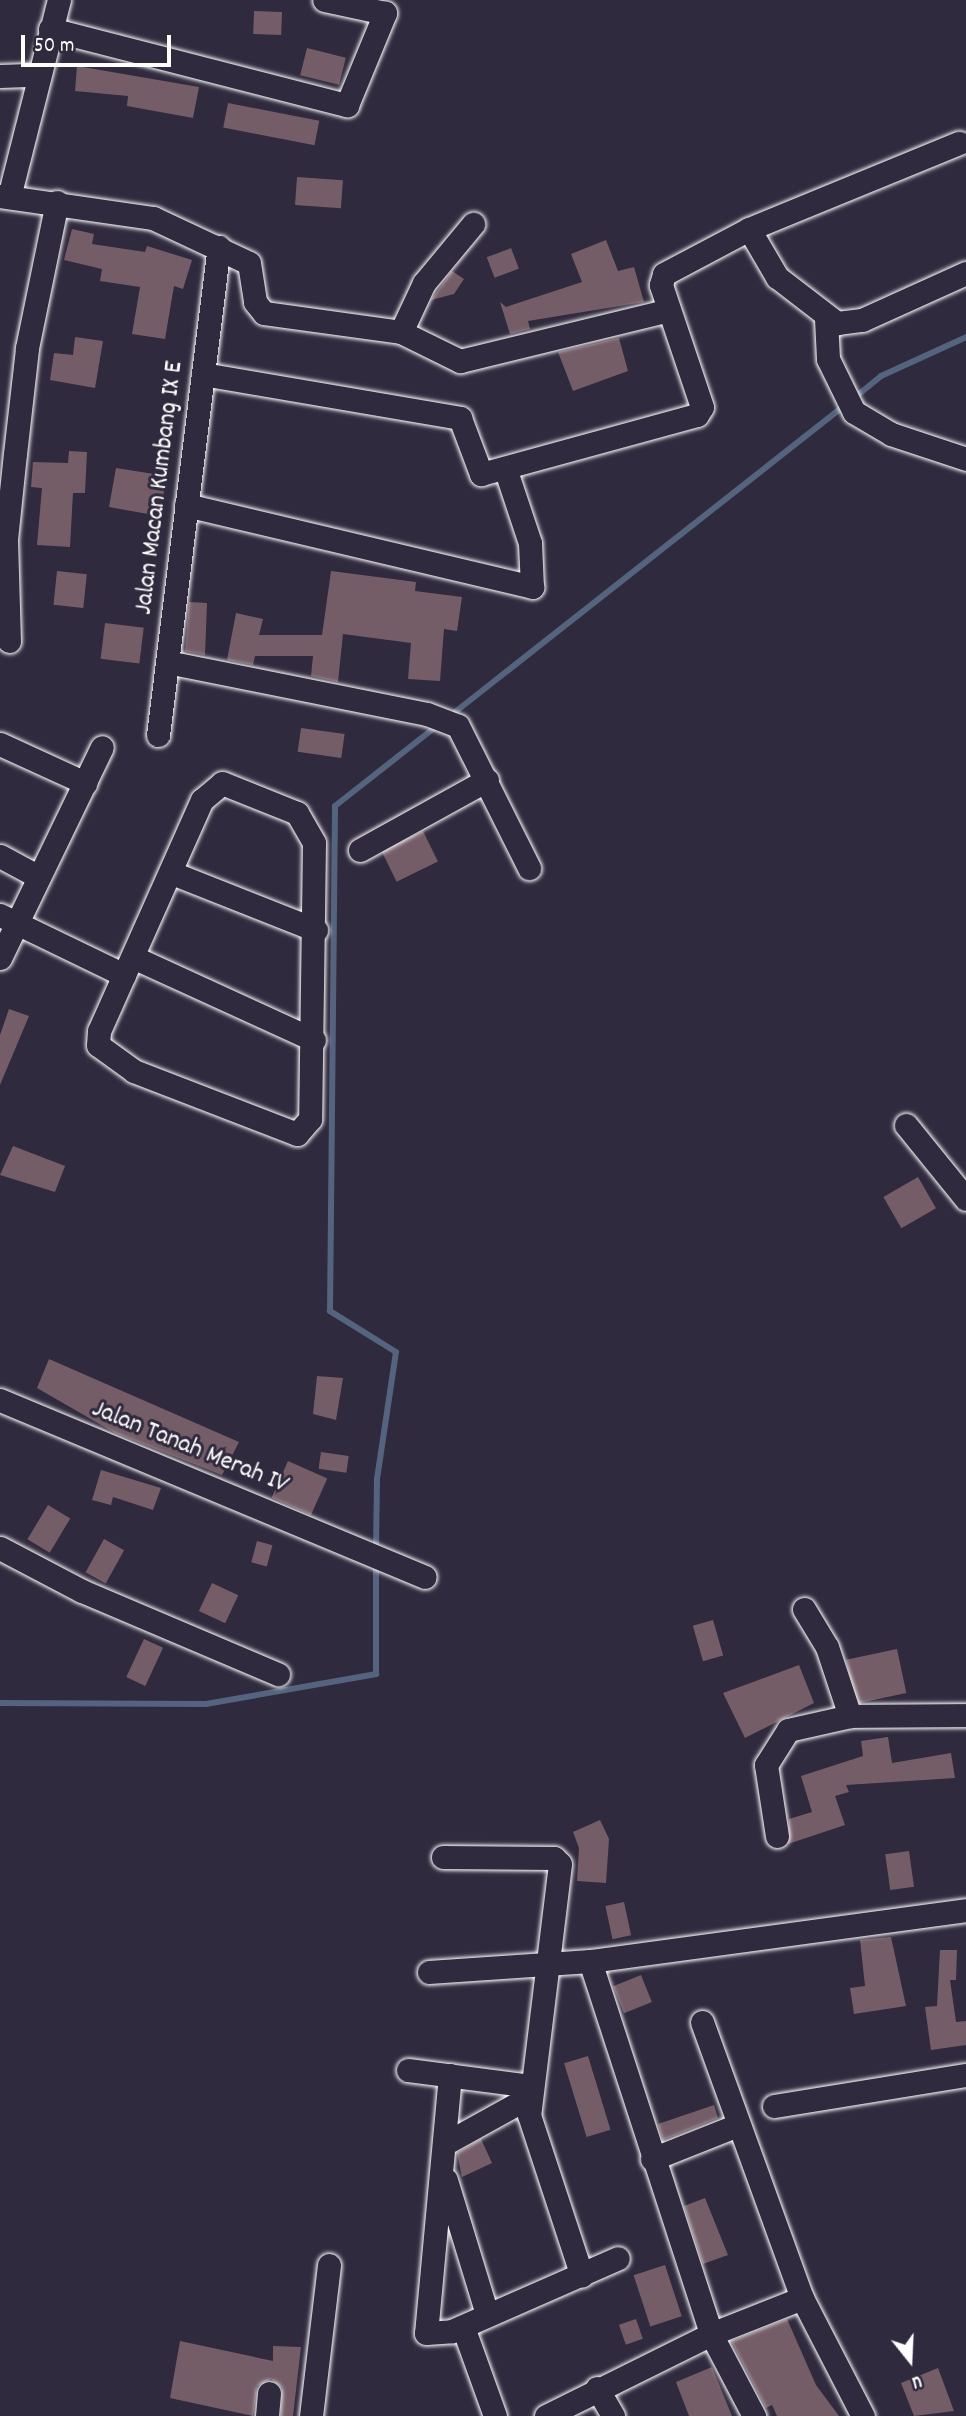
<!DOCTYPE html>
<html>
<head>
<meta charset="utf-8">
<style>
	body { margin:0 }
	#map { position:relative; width:966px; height:2416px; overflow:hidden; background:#2f2a3d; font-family:Dekko,sans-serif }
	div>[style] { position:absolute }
	.stream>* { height:6px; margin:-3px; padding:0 3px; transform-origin:3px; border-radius:3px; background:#54637e }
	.building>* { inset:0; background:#755d68; transform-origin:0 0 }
	.roads { filter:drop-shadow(0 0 2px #fff) drop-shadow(0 0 2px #fff) }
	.minor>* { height:23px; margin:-11.5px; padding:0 11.5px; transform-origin:11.5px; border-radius:11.5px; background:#2f2a3d }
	span { translate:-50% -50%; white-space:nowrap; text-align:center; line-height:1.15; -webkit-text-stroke:6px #2f2a3d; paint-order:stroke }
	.street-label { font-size:26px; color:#fff }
	.north { position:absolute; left:875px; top:2325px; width:70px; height:70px; -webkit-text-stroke:5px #2f2a3d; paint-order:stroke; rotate:162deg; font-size:19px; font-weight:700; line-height:28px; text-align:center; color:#fff }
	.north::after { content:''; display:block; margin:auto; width:24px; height:32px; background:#fff; clip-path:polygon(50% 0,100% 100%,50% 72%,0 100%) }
	.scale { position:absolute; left:21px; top:35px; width:150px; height:32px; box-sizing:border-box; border:4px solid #fff; border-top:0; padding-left:9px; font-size:21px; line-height:24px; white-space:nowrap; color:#fff; -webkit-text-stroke:5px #2f2a3d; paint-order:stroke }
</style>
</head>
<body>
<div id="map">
	<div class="stream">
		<div style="left:854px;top:398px;width:35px;rotate:-39deg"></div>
		<div style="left:881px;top:376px;width:94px;rotate:-24.6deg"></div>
		<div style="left:450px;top:716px;width:503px;rotate:-38.21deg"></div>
		<div style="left:376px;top:1550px;width:71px;rotate:-89.2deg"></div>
		<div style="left:377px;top:1479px;width:128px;rotate:-81.5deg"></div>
		<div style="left:396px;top:1352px;width:78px;rotate:-148.2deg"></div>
		<div style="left:330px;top:1311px;width:505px;rotate:-89.43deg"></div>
		<div style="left:335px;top:806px;width:131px;rotate:-38.2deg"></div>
		<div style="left:0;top:1703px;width:206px;rotate:0.3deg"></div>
		<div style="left:206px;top:1704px;width:173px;rotate:-10deg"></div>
		<div style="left:376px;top:1674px;width:113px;rotate:-90deg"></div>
	</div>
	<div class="building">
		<div style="left:254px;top:11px;width:28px;height:23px;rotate:2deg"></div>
		<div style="left:307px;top:48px;width:40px;height:28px;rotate:14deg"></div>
		<div style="clip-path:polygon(77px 66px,199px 87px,193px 118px,127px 106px,128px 96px,75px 91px)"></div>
		<div style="left:228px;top:103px;width:93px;height:25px;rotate:11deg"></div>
		<div style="left:297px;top:177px;width:46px;height:28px;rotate:4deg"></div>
		<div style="clip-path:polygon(72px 229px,94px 234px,92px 244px,145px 252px,147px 246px,192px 260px,183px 289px,174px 286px,165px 339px,132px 334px,140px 287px,100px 281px,102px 269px,64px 260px)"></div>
		<div style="clip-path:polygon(606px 240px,618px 271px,634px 267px,644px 302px,528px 321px,530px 329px,510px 334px,500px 302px,506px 307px,582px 282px,571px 254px)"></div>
		<div style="left:511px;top:248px;width:22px;height:26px;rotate:69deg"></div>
		<div style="clip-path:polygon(452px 271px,464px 279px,454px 294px,431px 300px)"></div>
		<div style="clip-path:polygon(75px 337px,103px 341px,95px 388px,50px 380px,54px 353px,73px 355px)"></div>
		<div style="clip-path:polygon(619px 338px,628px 371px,573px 391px,558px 352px)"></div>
		<div style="clip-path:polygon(69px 451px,87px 452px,85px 493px,73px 493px,70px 547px,37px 545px,42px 488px,31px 487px,33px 462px,68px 463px)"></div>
		<div style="clip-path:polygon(116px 468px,154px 474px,152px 483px,165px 485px,162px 503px,150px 501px,148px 514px,109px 507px)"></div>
		<div style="left:57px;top:571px;width:30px;height:34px;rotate:6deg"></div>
		<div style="clip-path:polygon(331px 571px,416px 582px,415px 591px,462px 597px,457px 631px,444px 629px,440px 681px,408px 679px,411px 643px,343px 634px,338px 682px,311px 676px,313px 656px,255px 656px,253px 665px,227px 660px,236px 613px,263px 619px,259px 635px,322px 635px)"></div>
		<div style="clip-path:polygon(189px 602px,207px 603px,205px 655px,185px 651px)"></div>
		<div style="left:105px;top:623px;width:39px;height:36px;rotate:7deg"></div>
		<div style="left:301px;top:728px;width:44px;height:24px;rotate:8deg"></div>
		<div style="left:423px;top:831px;width:34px;height:46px;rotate:64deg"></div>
		<div style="clip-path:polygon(9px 1009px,29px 1016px,0 1085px,0 1035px)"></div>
		<div style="clip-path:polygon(13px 1146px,65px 1166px,55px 1192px,0 1175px)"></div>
		<div style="left:918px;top:1177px;width:36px;height:40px;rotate:60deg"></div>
		<div style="clip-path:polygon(49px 1359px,239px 1442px,222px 1475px,115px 1433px,37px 1388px)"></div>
		<div style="clip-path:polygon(317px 1376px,343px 1378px,336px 1420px,313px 1414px)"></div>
		<div style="left:321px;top:1452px;width:28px;height:17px;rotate:8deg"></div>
		<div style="left:288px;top:1461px;width:43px;height:40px;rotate:24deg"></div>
		<div style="clip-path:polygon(101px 1470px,161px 1488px,153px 1510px,113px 1497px,111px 1505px,92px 1500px)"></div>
		<div style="left:48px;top:1505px;width:26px;height:40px;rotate:31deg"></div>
		<div style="left:104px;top:1539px;width:23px;height:38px;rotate:29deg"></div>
		<div style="left:257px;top:1541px;width:16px;height:22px;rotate:15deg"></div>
		<div style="left:212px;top:1583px;width:29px;height:31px;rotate:25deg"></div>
		<div style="left:713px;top:1620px;width:37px;height:21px;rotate:74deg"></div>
		<div style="left:144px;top:1639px;width:21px;height:42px;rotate:25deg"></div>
		<div style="left:897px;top:1649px;width:45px;height:52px;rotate:78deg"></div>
		<div style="clip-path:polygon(799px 1665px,814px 1703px,745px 1738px,723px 1693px)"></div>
		<div style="clip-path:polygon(888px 1737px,892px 1763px,951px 1753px,955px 1778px,846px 1785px,849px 1792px,835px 1796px,845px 1825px,788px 1844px,789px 1819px,812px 1812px,801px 1776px,863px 1756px,861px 1741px)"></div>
		<div style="clip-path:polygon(600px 1820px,609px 1839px,606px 1883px,577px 1881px,579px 1848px,573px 1832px)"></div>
		<div style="left:909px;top:1851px;width:36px;height:24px;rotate:82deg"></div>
		<div style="left:624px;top:1902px;width:34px;height:19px;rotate:78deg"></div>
		<div style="clip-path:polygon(891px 1937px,906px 2006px,854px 2014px,850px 1988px,865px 1986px,860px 1940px)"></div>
		<div style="clip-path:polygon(940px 1950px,957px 1950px,956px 1980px,950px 1980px,956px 2022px,966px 2021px,966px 2045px,931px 2050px,925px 2007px,937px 2006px)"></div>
		<div style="left:641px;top:1975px;width:29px;height:30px;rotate:68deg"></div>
		<div style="left:588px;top:2056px;width:77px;height:25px;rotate:73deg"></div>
		<div style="clip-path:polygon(714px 2105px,718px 2118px,663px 2140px,658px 2124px)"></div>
		<div style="clip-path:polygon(481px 2139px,492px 2163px,462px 2177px,457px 2153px)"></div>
		<div style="clip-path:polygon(705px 2198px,728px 2255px,703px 2264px,684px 2206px)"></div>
		<div style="left:665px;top:2265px;width:54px;height:33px;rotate:72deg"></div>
		<div style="left:636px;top:2319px;width:21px;height:18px;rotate:71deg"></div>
		<div style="clip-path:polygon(787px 2319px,816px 2385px,839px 2416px,777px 2416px,772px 2405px,766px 2408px,731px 2341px)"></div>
		<div style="clip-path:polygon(180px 2341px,273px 2361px,273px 2346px,301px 2347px,293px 2416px,281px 2416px,282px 2388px,271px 2379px,257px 2386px,253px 2416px,170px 2398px)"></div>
		<div style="clip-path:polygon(712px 2367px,732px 2416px,689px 2416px,676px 2382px)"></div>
		<div style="clip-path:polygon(938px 2368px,954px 2411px,914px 2416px,901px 2383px)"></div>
	</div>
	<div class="roads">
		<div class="minor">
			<div style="left:50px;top:29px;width:307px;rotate:14.4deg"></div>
			<div style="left:347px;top:105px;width:100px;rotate:-67.6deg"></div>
			<div style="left:385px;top:13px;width:62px;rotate:-168deg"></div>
			<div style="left:0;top:76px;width:35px;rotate:-2deg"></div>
			<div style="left:0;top:196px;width:155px;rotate:8.2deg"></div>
			<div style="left:153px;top:218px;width:106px;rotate:25.1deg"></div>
			<div style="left:249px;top:263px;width:39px;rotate:81deg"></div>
			<div style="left:255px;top:302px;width:14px;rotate:51deg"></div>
			<div style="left:264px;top:313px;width:138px;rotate:7.9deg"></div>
			<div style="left:401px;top:332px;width:66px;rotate:26.2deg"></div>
			<div style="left:460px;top:361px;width:215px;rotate:-13.7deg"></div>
			<div style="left:9px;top:197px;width:203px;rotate:-75.8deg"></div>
			<div style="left:749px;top:229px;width:56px;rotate:59.7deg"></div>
			<div style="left:777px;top:277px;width:76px;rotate:37.5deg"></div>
			<div style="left:837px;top:323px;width:25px;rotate:-7deg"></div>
			<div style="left:862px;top:320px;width:114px;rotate:-24.3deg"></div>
			<div style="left:826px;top:319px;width:40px;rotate:87.1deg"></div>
			<div style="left:828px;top:359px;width:59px;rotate:63.9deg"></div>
			<div style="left:854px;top:412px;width:43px;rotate:30.7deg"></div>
			<div style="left:891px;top:434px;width:79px;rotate:18.4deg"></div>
			<div style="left:401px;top:332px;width:54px;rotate:-64.9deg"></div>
			<div style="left:424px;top:283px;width:77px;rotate:-50.3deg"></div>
			<div style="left:203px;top:374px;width:261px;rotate:9.7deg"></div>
			<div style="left:460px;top:418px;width:60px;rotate:69.4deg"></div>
			<div style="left:481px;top:474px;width:224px;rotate:-15.3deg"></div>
			<div style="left:697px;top:415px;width:9px;rotate:-58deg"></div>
			<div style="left:702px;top:407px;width:129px;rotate:-108.6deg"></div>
			<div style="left:661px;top:285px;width:11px;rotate:-75deg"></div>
			<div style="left:664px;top:274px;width:96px;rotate:-27.9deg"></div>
			<div style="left:749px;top:229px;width:227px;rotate:-22.3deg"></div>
			<div style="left:186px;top:505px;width:356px;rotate:13.3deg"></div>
			<div style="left:532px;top:587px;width:44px;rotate:-92.6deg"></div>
			<div style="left:530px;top:543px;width:79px;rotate:-108.4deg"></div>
			<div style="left:9px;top:641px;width:102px;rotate:-91.7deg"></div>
			<div style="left:6px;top:539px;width:85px;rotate:-84deg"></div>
			<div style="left:15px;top:454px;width:107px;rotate:-83.5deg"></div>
			<div style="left:27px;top:348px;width:149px;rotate:-78.4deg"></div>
			<div style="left:167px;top:662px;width:265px;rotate:11.3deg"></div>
			<div style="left:427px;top:714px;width:33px;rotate:21deg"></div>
			<div style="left:458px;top:726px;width:159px;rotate:63.4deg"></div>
			<div style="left:158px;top:735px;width:492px;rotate:-82.9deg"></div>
			<div style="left:0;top:744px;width:94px;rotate:24.6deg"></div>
			<div style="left:222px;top:783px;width:81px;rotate:21.8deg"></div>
			<div style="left:297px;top:813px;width:34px;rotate:60deg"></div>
			<div style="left:314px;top:843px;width:276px;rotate:90.8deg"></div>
			<div style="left:310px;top:1119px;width:20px;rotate:131deg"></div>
			<div style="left:297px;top:1134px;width:175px;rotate:-158.9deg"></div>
			<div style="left:134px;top:1071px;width:44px;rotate:-144.2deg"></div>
			<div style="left:98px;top:1045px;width:14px;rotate:-86deg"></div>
			<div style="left:99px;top:1031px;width:253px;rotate:-66deg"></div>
			<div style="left:202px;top:800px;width:26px;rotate:-40deg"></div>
			<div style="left:360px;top:850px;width:145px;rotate:-28.9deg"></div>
			<div style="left:0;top:856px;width:44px;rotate:28.3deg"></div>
			<div style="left:172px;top:873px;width:155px;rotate:21.6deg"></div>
			<div style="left:0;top:915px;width:138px;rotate:25.8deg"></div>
			<div style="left:133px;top:957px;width:199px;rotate:24.6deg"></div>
			<div style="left:0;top:958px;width:234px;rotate:-64.2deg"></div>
			<div style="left:906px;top:1125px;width:95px;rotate:51deg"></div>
			<div style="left:0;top:1400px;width:460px;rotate:22.6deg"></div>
			<div style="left:0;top:1548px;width:93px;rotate:27.7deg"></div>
			<div style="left:82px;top:1591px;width:213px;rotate:23deg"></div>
			<div style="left:804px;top:1609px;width:44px;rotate:58.8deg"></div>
			<div style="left:827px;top:1647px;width:73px;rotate:71.6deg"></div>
			<div style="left:777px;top:1836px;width:72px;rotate:-98.8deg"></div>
			<div style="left:766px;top:1765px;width:41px;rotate:-57.8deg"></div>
			<div style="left:788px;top:1730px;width:64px;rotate:-12.7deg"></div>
			<div style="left:850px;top:1716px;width:116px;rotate:-0.5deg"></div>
			<div style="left:443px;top:1857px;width:111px;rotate:0.5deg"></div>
			<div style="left:554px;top:1858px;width:8px;rotate:45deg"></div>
			<div style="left:560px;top:1864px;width:253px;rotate:97deg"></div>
			<div style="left:529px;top:2115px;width:169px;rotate:71.8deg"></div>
			<div style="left:590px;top:1961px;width:392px;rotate:72deg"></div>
			<div style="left:711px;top:2334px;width:93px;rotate:62.3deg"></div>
			<div style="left:429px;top:1972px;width:161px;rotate:-3.9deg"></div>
			<div style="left:590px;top:1961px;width:379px;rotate:-7.7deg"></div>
			<div style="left:702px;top:2022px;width:294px;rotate:70.1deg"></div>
			<div style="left:802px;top:2298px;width:133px;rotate:62.7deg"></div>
			<div style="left:408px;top:2070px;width:125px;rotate:7.4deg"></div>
			<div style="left:450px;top:2075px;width:259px;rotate:95.3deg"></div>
			<div style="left:426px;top:2333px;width:26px;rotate:-4deg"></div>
			<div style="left:452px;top:2331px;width:181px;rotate:-23.7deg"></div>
			<div style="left:774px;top:2106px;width:194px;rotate:-9.2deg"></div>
			<div style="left:446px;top:2143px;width:95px;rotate:-29deg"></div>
			<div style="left:652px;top:2159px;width:92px;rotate:-21.6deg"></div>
			<div style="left:446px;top:2180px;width:140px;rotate:73deg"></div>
			<div style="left:463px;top:2327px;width:95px;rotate:70.2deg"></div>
			<div style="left:597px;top:2388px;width:32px;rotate:60deg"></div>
			<div style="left:267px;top:2416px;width:23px;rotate:-85deg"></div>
			<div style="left:311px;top:2416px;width:152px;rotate:-83.2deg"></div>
			<div style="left:546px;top:2416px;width:184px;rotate:-26.4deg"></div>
			<div style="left:711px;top:2334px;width:98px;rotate:-21.6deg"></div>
		</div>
	</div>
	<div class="street-label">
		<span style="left:160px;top:488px;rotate:-83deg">Jalan Macan Kumbang IX E</span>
		<span style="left:190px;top:1448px;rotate:22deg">Jalan Tanah Merah IV</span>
	</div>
	<div class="north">U</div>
	<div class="scale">50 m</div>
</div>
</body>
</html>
